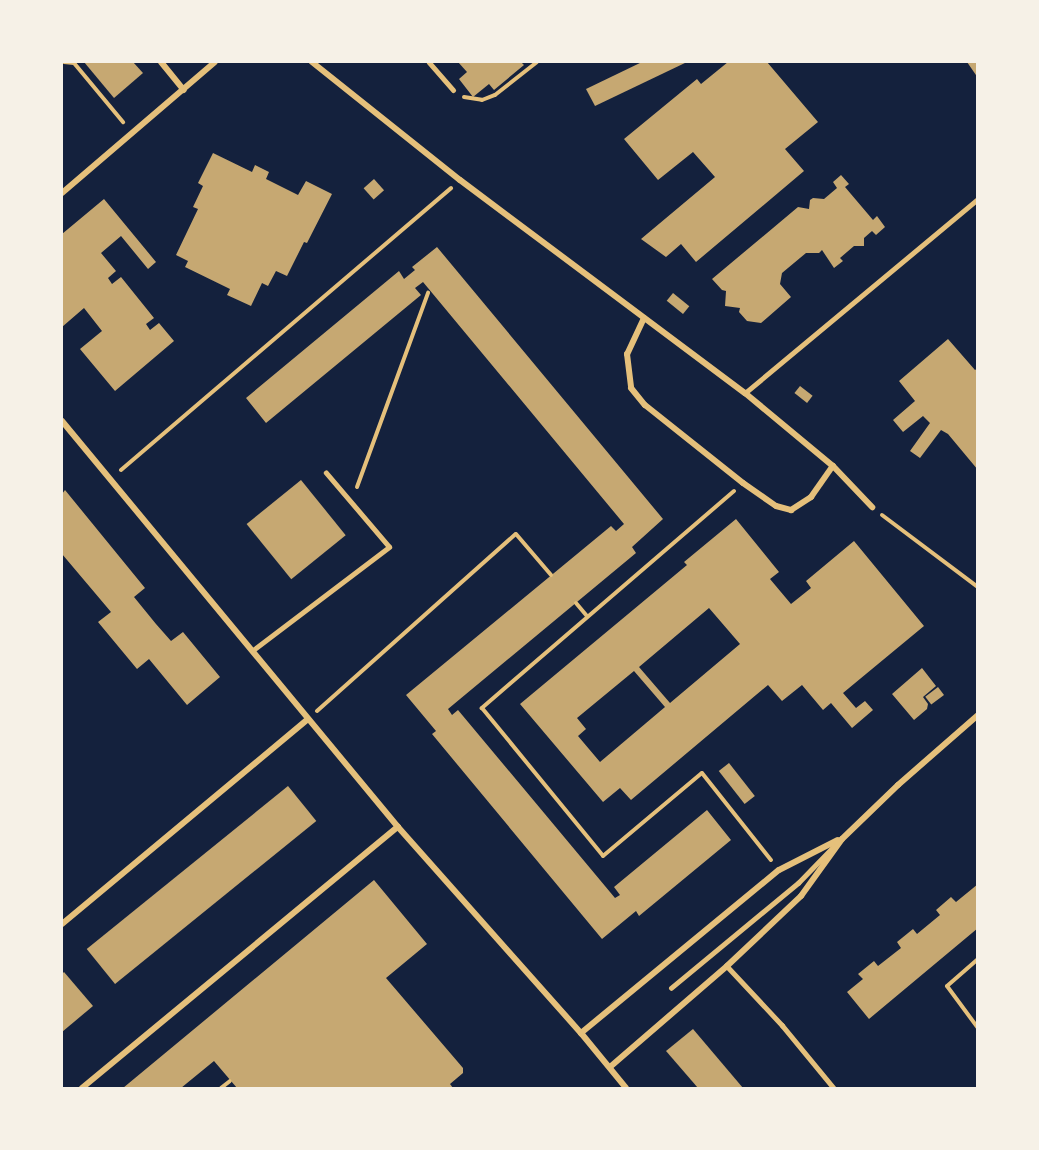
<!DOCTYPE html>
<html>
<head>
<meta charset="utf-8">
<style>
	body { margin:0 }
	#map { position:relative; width:1039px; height:1150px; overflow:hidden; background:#14213d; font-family:"IBM Plex Serif",serif }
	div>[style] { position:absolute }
	.building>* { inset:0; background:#c6a872; transform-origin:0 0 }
	.path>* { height:4px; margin:-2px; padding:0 2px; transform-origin:2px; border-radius:2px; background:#e5c07b }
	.service>* { height:4.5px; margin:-2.25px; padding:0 2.25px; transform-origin:2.25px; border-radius:2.25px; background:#e5c07b }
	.minor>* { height:6px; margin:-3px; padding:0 3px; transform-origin:3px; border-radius:3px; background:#e5c07b }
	span { translate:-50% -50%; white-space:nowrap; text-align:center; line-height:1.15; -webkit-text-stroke:4.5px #f6f1e7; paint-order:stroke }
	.frame { position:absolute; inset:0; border:63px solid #f6f1e7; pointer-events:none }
</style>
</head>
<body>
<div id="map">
	<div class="building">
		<div style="clip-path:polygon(84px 62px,133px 62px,143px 73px,114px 98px)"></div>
		<div style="clip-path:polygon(458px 62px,521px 62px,524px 65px,494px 90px,489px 84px,473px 97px,459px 79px,467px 72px)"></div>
		<div style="clip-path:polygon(642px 62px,687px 62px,595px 106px,586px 89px)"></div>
		<div style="clip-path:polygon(728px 62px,767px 62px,818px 122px,785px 149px,804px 171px,696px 262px,681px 244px,666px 257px,641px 239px,715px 177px,693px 152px,658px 180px,624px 139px,697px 79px,701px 84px)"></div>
		<div style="clip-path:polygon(967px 62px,978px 62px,978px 78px)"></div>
		<div style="clip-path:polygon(213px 153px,252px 172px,255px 165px,269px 172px,266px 179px,298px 195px,306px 181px,332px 194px,307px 243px,304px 242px,287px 276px,276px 271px,268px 286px,262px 283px,251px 306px,227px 295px,230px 289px,185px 267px,188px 261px,176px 255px,198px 209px,193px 207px,203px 186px,198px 183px)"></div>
		<div style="clip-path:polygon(841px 175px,849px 184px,845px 187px,873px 220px,877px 216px,885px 227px,876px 235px,872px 231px,864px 238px,864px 246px,854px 246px,840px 258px,843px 261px,834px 268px,822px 250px,819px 253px,806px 253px,782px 273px,780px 284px,791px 297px,761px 323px,747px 321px,739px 312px,740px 308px,725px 306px,726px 291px,722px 290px,712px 279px,798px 207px,809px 209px,810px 200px,813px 198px,824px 199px,837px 188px,833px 182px)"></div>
		<div style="left:374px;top:179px;width:15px;height:14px;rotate:48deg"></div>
		<div style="clip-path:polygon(104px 199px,156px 262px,148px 269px,121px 236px,101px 253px,116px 271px,108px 278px,112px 284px,121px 277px,154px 318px,146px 324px,150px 330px,159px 323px,174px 341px,115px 391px,80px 349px,102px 331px,84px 308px,62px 327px,62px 234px)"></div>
		<div style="clip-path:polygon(437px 247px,663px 519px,632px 547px,636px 553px,448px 709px,452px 715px,458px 710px,615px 898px,620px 895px,614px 887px,707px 810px,731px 840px,639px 916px,636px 911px,602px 939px,432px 734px,436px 731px,406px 695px,611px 526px,616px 531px,624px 524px,423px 282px,415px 288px,421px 295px,266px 423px,246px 398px,399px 271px,404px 279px,415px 270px,412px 267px)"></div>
		<div style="left:673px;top:293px;width:21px;height:10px;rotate:39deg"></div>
		<div style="clip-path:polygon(948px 339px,975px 370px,978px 368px,978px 470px,948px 434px,941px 430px,920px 458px,910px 451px,930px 423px,923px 416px,903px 432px,893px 420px,915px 401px,899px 381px)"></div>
		<div style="left:800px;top:386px;width:16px;height:9px;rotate:38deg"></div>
		<div style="left:301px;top:480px;width:71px;height:70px;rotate:51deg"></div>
		<div style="clip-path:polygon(65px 490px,145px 588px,134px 597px,156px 624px,171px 641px,183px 632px,220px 677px,187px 705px,149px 659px,137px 669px,98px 622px,111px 612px,62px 554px,62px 494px)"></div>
		<div style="clip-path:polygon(evenodd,736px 519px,779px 572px,770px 579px,791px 604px,811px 588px,806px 581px,854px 541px,924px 626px,843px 693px,856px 708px,865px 701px,873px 710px,852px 728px,831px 703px,823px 710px,802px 685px,782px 701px,768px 685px,631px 800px,620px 788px,603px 802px,520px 704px,687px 565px,684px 562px,736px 519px,709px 608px,740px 644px,670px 703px,639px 667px,709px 608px,736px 519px,634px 671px,665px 707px,600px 762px,578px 736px,586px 729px,577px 718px,634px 671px)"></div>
		<div style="clip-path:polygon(922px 668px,936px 686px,923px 697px,928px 704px,927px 709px,914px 720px,892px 694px)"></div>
		<div style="left:938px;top:687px;width:10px;height:16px;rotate:53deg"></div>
		<div style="left:729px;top:763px;width:42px;height:13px;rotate:52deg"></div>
		<div style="left:288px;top:786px;width:45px;height:259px;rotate:51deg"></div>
		<div style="clip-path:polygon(374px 880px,427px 944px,386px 978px,463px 1068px,463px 1073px,450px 1084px,453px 1088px,237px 1088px,214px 1061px,181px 1088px,123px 1088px)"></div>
		<div style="clip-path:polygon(978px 884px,978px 928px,869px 1019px,847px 992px,863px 979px,858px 974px,874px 961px,878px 966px,901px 948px,897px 942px,913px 929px,917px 934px,940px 915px,936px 910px,951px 897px,956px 902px)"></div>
		<div style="clip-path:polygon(64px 972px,93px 1006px,62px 1032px,62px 974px)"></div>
		<div style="clip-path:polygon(693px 1029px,743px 1088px,698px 1088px,666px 1051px)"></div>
	</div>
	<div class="path">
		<div style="left:64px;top:62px;width:10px;rotate:6deg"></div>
		<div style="left:74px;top:63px;width:77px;rotate:50.3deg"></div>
		<div style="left:464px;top:97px;width:18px;rotate:9deg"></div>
		<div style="left:482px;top:100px;width:14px;rotate:-21deg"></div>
		<div style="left:495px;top:95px;width:53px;rotate:-38.2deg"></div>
		<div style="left:121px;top:470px;width:434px;rotate:-40.5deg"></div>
		<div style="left:357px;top:487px;width:207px;rotate:-69.9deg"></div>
		<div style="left:734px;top:491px;width:333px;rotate:139.3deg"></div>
		<div style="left:482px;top:708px;width:191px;rotate:50.7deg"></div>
		<div style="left:603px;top:856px;width:129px;rotate:-40deg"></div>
		<div style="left:702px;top:773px;width:111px;rotate:51.6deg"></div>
		<div style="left:882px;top:515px;width:120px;rotate:36.9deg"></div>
		<div style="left:576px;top:603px;width:17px;rotate:50deg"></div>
		<div style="left:317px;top:711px;width:266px;rotate:-41.7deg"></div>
		<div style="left:516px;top:534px;width:54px;rotate:49.5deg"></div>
		<div style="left:978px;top:959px;width:41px;rotate:138.9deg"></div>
		<div style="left:947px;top:986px;width:52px;rotate:53.6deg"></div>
		<div style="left:221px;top:1088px;width:11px;rotate:-38deg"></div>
	</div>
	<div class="service">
		<div style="left:429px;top:62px;width:37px;rotate:49deg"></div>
		<div style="left:745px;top:393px;width:303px;rotate:-39.8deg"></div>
		<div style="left:252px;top:651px;width:172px;rotate:-37.2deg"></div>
		<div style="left:389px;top:547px;width:97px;rotate:-130.4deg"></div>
		<div style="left:727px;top:966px;width:81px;rotate:47deg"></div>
		<div style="left:782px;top:1025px;width:82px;rotate:50.5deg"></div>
		<div style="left:671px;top:988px;width:165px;rotate:-39.6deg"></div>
		<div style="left:798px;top:883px;width:52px;rotate:-45.8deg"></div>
	</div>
	<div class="minor">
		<div style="left:161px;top:62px;width:36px;rotate:51deg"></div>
		<div style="left:312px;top:62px;width:189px;rotate:38.6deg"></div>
		<div style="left:460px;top:180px;width:356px;rotate:36.8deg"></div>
		<div style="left:745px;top:393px;width:114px;rotate:39.7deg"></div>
		<div style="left:833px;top:466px;width:57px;rotate:46.4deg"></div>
		<div style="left:62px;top:193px;width:201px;rotate:-40.6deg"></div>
		<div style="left:644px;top:318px;width:40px;rotate:115deg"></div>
		<div style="left:627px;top:354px;width:34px;rotate:83deg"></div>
		<div style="left:631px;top:388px;width:22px;rotate:51deg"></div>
		<div style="left:645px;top:405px;width:125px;rotate:38.5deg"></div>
		<div style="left:743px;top:483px;width:40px;rotate:34.9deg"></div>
		<div style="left:776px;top:506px;width:16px;rotate:15deg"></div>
		<div style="left:791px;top:510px;width:24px;rotate:-33deg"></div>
		<div style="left:811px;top:497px;width:38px;rotate:-55deg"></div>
		<div style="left:62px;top:421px;width:527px;rotate:50.39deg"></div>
		<div style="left:398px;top:827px;width:276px;rotate:48.4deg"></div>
		<div style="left:581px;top:1033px;width:71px;rotate:50.7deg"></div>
		<div style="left:62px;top:924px;width:320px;rotate:-39.8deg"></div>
		<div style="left:581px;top:1033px;width:256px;rotate:-39.5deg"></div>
		<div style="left:779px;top:870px;width:66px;rotate:-27deg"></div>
		<div style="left:610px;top:1067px;width:155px;rotate:-40.8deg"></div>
		<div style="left:727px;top:966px;width:102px;rotate:-43.4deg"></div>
		<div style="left:801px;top:896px;width:70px;rotate:-54.3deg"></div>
		<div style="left:842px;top:839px;width:78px;rotate:-44deg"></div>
		<div style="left:898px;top:785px;width:106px;rotate:-41.2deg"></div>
		<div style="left:82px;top:1088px;width:410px;rotate:-39.6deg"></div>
	</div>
	<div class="frame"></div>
</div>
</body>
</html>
